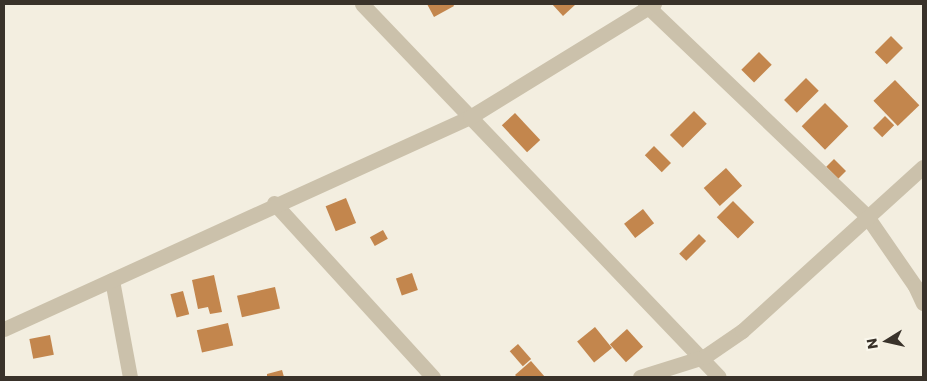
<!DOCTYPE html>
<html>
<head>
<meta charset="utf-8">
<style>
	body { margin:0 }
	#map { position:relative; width:927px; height:381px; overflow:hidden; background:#f3eee0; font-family:Poppins,sans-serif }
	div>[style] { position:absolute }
	.building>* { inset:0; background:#c3864d; transform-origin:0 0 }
	.street>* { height:15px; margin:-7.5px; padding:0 7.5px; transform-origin:7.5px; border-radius:7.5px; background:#cbc1ab }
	span { translate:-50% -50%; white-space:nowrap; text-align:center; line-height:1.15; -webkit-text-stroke:4.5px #faf7ec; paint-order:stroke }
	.frame { position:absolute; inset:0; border:5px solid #39322a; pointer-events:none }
	.north { position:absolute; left:862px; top:316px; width:50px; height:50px; -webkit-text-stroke:4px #faf7ec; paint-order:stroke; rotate:260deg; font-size:14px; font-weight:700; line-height:20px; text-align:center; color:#39322a }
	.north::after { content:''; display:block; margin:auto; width:18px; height:22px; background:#39322a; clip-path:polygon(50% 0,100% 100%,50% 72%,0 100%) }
</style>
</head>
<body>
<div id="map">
	<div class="building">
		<div style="clip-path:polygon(427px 4px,453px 4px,454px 6px,434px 17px)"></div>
		<div style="clip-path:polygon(552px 4px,576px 4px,563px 16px)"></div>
		<div style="left:891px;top:36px;width:17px;height:23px;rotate:45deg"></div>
		<div style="left:759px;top:52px;width:18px;height:25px;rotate:45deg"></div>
		<div style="left:806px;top:78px;width:18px;height:31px;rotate:45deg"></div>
		<div style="left:895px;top:80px;width:35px;height:30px;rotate:46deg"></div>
		<div style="left:825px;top:103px;width:33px;height:33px;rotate:45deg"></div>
		<div style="left:694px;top:111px;width:18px;height:34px;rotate:45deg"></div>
		<div style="left:515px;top:113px;width:37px;height:18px;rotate:47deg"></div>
		<div style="left:885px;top:116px;width:13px;height:17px;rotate:45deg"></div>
		<div style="left:654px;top:146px;width:24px;height:13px;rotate:45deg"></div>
		<div style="left:834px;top:159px;width:17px;height:11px;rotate:45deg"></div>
		<div style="left:726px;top:168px;width:24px;height:30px;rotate:48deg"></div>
		<div style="left:346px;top:198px;width:27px;height:22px;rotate:68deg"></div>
		<div style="left:733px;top:201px;width:30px;height:23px;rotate:45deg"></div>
		<div style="left:643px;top:209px;width:18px;height:24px;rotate:52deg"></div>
		<div style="left:383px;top:230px;width:10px;height:15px;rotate:61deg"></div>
		<div style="left:699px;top:234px;width:10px;height:28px;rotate:45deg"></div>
		<div style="left:412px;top:273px;width:18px;height:17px;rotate:71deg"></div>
		<div style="clip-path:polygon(214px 275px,222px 312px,210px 314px,208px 307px,198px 309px,192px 280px)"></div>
		<div style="left:275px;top:287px;width:22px;height:39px;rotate:77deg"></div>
		<div style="left:183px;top:291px;width:24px;height:13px;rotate:75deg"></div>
		<div style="left:228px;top:323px;width:23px;height:32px;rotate:77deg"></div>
		<div style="left:595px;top:327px;width:27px;height:23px;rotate:51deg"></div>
		<div style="left:627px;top:329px;width:24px;height:23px;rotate:48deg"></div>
		<div style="left:50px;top:335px;width:20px;height:21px;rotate:79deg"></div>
		<div style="left:518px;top:344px;width:20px;height:11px;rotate:49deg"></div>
		<div style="clip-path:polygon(531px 361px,545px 377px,517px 377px,515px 375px)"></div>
		<div style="clip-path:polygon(282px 370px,284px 377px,267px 377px,267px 374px)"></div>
	</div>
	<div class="street">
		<div style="left:362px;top:4px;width:516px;rotate:46.26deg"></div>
		<div style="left:645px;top:4px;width:306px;rotate:43.7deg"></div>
		<div style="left:866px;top:215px;width:86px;rotate:55.4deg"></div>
		<div style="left:915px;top:286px;width:19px;rotate:65deg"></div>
		<div style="left:274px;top:203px;width:236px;rotate:47.6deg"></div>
		<div style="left:112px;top:280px;width:99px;rotate:79.5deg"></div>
		<div style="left:4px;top:329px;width:512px;rotate:-24.46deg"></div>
		<div style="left:470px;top:117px;width:216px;rotate:-31.6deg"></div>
		<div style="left:640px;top:377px;width:67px;rotate:-17.4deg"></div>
		<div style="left:704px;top:357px;width:46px;rotate:-34.4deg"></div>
		<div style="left:742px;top:331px;width:244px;rotate:-42.2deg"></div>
	</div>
	<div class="frame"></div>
	<div class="north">N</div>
</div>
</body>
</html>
